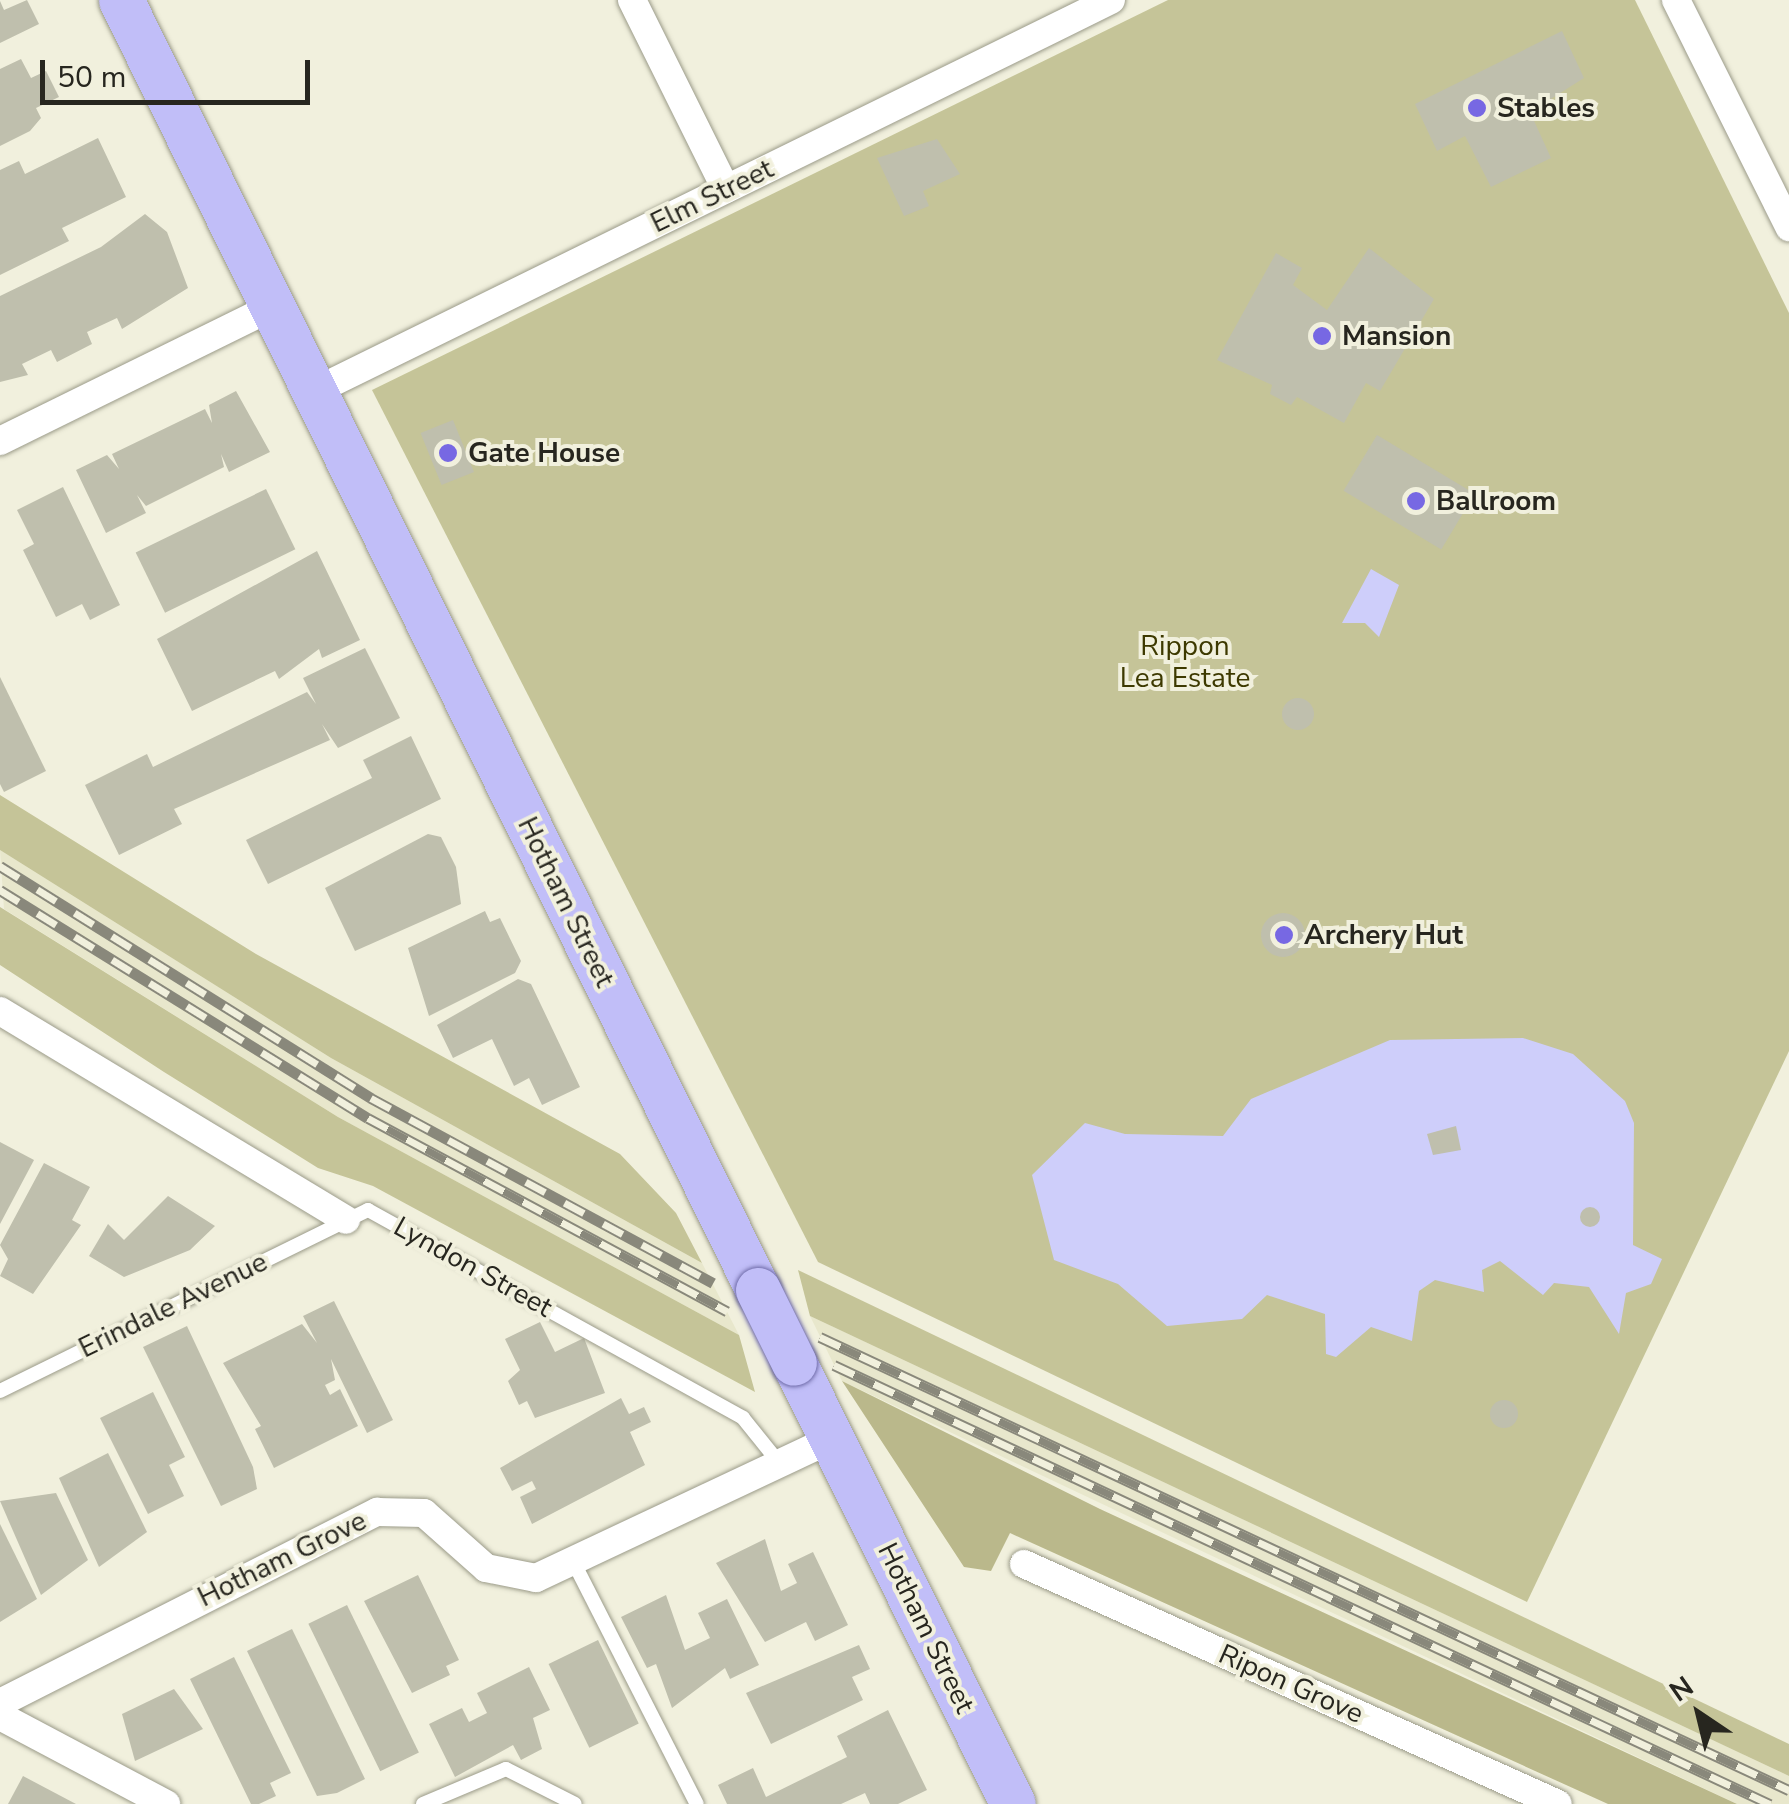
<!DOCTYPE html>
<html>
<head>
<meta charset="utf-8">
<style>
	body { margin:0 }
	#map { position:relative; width:1789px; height:1804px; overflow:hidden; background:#f1f0dd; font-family:"Nunito Sans",sans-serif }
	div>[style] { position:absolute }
	.built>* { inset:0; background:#e8e7cc }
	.green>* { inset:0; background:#c5c498 }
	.forest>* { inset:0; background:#bab88b }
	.water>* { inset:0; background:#cecefa }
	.building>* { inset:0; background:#bfbfad; transform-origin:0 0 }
	.round { border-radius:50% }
	.roads { filter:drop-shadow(0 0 2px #9b9b89) drop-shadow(0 0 2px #9b9b89) }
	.lane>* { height:14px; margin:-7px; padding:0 7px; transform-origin:7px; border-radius:7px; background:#fff }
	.street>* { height:28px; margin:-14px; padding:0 14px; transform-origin:14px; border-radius:14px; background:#fff }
	.primary>* { height:45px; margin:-22.5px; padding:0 22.5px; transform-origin:22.5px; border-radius:22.5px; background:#c1bef8 }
	.rail>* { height:11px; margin-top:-5.5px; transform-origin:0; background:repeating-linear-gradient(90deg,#f1f0dd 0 22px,#89887b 0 44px); box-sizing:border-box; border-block:2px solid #89887b }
	.bridges { filter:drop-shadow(0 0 2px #706ca9) drop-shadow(0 0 2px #706ca9) }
	.primary-bridge>* { height:45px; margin:-22.5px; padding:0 22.5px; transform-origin:22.5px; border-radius:22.5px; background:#c1bef8 }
	.dots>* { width:28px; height:28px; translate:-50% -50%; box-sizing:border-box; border:5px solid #f1f0dd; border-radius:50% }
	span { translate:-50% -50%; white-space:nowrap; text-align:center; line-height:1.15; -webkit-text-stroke:8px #f1f0dd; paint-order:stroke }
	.poi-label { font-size:28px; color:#27261f; font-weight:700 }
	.left { translate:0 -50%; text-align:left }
	.street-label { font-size:28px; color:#27261f }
	.park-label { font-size:28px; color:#3d3900 }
	.north { position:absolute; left:1649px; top:1664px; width:100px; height:100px; -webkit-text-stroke:8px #f1f0dd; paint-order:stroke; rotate:325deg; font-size:28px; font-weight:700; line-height:40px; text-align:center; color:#27261f }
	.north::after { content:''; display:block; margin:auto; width:35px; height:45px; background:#27261f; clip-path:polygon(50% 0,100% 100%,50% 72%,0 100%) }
	.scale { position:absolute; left:40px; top:60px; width:270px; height:45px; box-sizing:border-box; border:5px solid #27261f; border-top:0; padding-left:12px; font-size:30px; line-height:35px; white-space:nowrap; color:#27261f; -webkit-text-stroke:8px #f1f0dd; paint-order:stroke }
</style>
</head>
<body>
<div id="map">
	<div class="built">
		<div style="clip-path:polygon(0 850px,331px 1058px,702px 1263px,739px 1335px,338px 1117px,4px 909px)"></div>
		<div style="clip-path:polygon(810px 1316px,1789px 1776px,1789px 1804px,1737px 1804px,842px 1381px)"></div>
	</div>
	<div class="green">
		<div style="clip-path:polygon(1168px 0,1635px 0,1789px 313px,1789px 1051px,1527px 1602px,818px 1262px,372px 390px)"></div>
		<div style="clip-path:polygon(0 795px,256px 954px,620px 1154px,676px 1213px,702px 1263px,331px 1058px,0 850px)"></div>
		<div style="clip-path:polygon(0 907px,338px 1117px,739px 1335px,755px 1392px,373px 1186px,318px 1168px,164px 1072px,0 965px)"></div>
		<div style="clip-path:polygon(798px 1270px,1789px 1744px,1789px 1776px,810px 1316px)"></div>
	</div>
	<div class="forest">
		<div style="clip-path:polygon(842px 1381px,1100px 1509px,1737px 1804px,1608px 1804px,1010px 1533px,991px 1571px,964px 1567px)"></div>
	</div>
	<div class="water">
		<div style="clip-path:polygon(1371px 569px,1399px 585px,1379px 637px,1365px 623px,1342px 623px)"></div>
		<div style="clip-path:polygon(1523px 1038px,1573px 1054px,1625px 1101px,1634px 1123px,1633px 1245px,1662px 1259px,1651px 1284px,1626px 1293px,1619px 1334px,1589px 1287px,1554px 1283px,1543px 1295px,1500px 1261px,1482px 1270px,1484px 1292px,1435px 1280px,1419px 1291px,1412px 1341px,1371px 1327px,1336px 1357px,1326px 1354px,1325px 1314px,1267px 1295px,1242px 1319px,1167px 1326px,1118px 1284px,1054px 1260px,1032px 1175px,1085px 1123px,1125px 1134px,1223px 1136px,1251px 1099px,1390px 1040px)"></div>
	</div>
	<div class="building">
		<div style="clip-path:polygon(27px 0,39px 24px,0 43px,0 1px,4px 10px)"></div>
		<div style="clip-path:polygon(1562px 31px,1584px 78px,1530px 112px,1551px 158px,1491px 187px,1465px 136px,1437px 151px,1415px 104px)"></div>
		<div style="clip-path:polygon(21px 59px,31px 78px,46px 71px,59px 97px,36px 108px,41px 118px,30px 131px,0 146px,0 69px)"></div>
		<div style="clip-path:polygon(98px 138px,126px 197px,62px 228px,69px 241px,0 275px,0 170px,19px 161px,25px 174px)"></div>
		<div style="clip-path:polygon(937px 139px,960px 174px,923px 191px,929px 206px,904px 216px,877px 158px)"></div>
		<div style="clip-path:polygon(145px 214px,167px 232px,188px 288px,122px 329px,117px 318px,87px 332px,92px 344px,57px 362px,51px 350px,22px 364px,28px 375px,0 382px,0 296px,101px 247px)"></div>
		<div style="clip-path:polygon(1369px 248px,1434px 299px,1380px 391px,1366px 383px,1344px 423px,1297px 397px,1291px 405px,1270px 394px,1272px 385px,1217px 360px,1276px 253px,1302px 268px,1293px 285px,1327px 310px)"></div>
		<div style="clip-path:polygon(236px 391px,270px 452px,229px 472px,221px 454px,224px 467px,146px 506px,137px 495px,146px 513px,106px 533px,76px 470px,107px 455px,119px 469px,112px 454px,205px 409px,212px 423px,209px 405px)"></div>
		<div style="left:453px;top:420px;width:56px;height:35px;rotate:68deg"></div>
		<div style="left:1377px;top:435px;width:114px;height:65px;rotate:31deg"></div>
		<div style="clip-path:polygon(63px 487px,120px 605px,90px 620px,82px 604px,56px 617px,23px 550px,34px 544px,17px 510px)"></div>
		<div style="left:266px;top:489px;width:67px;height:145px;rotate:64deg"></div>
		<div style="clip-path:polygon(317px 551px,360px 640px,322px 658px,319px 649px,279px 679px,275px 671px,192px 711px,157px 639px)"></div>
		<div style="clip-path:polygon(365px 648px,400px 718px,338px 748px,322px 724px,330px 740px,174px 809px,182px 824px,119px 855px,85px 785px,147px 754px,153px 767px,307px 692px,316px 704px,303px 678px)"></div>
		<div style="clip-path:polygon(0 677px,46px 771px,4px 792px,0 784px)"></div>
		<div class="round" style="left:1282px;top:698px;width:32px;height:32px"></div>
		<div style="clip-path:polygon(411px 736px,441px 799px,268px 884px,246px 840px,372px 778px,363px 760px)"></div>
		<div style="clip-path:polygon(428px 834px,441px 837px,456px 867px,461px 904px,355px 951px,325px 888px)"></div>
		<div style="clip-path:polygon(485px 911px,490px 922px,500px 918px,521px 961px,515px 973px,429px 1016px,408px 948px)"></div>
		<div class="round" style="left:1261px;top:913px;width:44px;height:44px"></div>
		<div style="clip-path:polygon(518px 979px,531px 984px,580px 1087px,542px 1105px,529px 1078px,514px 1086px,492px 1039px,453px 1058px,437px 1025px)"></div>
		<div style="clip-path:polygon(1456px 1126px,1461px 1150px,1433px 1155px,1427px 1134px)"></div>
		<div style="clip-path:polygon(0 1142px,34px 1160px,0 1224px)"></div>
		<div style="clip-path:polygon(44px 1163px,90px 1187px,72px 1220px,81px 1225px,33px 1294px,0 1276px,8px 1259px,0 1245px)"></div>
		<div style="clip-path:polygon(168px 1196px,215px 1226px,190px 1250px,124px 1277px,89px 1256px,108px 1224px,124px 1240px)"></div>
		<div class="round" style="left:1580px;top:1207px;width:20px;height:20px"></div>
		<div style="clip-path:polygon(334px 1301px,393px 1420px,367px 1433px,331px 1359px,335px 1380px,325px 1385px,330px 1395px,340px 1389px,358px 1426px,274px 1468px,255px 1429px,261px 1426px,223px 1363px,302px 1324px,317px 1343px,303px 1316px)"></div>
		<div style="clip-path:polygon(540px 1322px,555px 1352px,584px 1338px,605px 1393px,535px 1418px,527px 1401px,519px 1405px,508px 1381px,520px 1370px,505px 1339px)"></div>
		<div style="clip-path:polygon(187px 1326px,253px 1467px,257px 1489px,221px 1506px,143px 1347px)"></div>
		<div style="clip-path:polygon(153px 1392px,185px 1457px,169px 1465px,184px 1496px,148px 1514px,100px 1418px)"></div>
		<div style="clip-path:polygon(621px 1398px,629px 1414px,644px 1407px,651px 1422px,630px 1432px,645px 1465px,532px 1524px,520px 1497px,536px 1489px,532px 1481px,512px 1491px,500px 1468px)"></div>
		<div class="round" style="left:1490px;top:1400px;width:28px;height:28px"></div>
		<div style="clip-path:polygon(108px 1453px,147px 1532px,99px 1567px,59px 1478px)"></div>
		<div style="clip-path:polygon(56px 1493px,88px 1560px,41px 1595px,0 1501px)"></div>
		<div style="clip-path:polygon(0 1524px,37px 1599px,0 1622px)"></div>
		<div style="clip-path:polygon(765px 1539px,781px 1591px,797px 1583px,788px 1564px,813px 1552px,848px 1625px,815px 1641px,806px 1622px,765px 1642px,716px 1563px)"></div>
		<div style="clip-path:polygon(418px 1575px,459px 1660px,446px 1666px,450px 1675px,412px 1693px,364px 1601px)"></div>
		<div style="clip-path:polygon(666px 1595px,685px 1650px,710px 1638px,698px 1613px,727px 1599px,759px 1665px,730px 1679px,725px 1668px,672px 1708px,656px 1664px,647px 1668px,621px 1617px)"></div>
		<div style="left:347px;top:1605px;width:164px;height:43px;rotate:64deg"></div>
		<div style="clip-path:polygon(292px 1629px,365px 1779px,337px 1793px,317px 1796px,247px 1651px)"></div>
		<div style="left:598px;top:1640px;width:93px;height:55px;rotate:64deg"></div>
		<div style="clip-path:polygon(859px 1645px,870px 1669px,852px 1677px,863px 1700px,771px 1744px,746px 1693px)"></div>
		<div style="clip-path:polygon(234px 1657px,291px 1773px,270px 1783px,276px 1796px,259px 1804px,251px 1804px,190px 1679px)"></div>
		<div style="clip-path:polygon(529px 1667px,550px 1710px,533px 1718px,542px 1749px,521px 1760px,513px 1745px,455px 1777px,429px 1724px,462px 1708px,469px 1722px,487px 1713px,477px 1693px)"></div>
		<div style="clip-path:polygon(174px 1689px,203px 1729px,135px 1761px,122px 1714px)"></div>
		<div style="clip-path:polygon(888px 1710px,927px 1790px,898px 1804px,870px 1804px,865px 1793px,841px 1804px,727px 1804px,718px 1785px,753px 1768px,766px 1797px,847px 1757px,837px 1736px)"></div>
		<div style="clip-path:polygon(23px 1776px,76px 1804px,8px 1804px)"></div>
	</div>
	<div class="roads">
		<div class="lane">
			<div style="left:0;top:1391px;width:410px;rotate:-26.2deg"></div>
			<div style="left:368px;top:1210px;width:429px;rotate:29deg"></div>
			<div style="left:743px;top:1418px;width:59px;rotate:51.2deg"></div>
			<div style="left:575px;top:1565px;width:268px;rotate:63deg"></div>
			<div style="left:423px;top:1804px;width:90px;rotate:-22.9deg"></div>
			<div style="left:506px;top:1769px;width:77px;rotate:26.9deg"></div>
		</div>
		<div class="street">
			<div style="left:632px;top:0;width:211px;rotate:63.6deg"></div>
			<div style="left:1676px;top:0;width:254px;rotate:63.5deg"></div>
			<div style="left:313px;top:392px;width:889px;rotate:-26.16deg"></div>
			<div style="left:0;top:441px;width:303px;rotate:-26.2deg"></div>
			<div style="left:0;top:1011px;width:404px;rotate:31.1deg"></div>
			<div style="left:1024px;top:1564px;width:585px;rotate:24.2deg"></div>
			<div style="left:0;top:1703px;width:423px;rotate:-26.9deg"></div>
			<div style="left:377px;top:1512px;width:47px;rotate:1.2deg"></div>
			<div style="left:424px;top:1513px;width:83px;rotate:41.6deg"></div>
			<div style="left:486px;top:1568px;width:51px;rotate:11.3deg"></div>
			<div style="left:536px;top:1578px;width:327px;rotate:-25.2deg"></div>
			<div style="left:0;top:1716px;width:188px;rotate:27.9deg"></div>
		</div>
		<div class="primary">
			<div style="left:121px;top:0;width:1439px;rotate:63.72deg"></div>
			<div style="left:794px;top:1363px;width:492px;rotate:63.6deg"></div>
		</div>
	</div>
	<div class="rail">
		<div style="left:0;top:866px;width:438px;rotate:32deg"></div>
		<div style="left:371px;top:1098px;width:389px;rotate:28.4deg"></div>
		<div style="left:0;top:890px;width:433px;rotate:31.8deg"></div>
		<div style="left:368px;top:1118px;width:408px;rotate:28.3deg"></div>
		<div style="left:820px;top:1337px;width:1070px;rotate:25.06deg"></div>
		<div style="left:834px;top:1365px;width:1034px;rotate:25.13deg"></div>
	</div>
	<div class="bridges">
		<div class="primary-bridge">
			<div style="left:758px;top:1290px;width:81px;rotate:63.7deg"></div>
		</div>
	</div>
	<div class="dots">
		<div style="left:1477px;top:108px;background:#7768e3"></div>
		<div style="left:1322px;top:336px;background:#7768e3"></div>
		<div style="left:448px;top:453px;background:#7768e3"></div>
		<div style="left:1416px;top:501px;background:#7768e3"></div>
		<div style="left:1284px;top:935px;background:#7768e3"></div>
	</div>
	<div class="poi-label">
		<span class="left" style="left:1497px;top:108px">Stables</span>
		<span class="left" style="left:1342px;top:336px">Mansion</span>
		<span class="left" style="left:468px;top:453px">Gate House</span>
		<span class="left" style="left:1436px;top:501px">Ballroom</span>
		<span class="left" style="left:1304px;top:935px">Archery Hut</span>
	</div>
	<div class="street-label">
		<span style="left:712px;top:196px;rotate:-26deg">Elm Street</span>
		<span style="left:566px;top:902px;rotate:64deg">Hotham Street</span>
		<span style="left:473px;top:1267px;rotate:29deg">Lyndon Street</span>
		<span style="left:173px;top:1305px;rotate:-26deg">Erindale Avenue</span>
		<span style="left:282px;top:1559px;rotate:-26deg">Hotham Grove</span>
		<span style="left:926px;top:1628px;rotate:64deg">Hotham Street</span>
		<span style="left:1291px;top:1684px;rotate:24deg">Ripon Grove</span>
	</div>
	<div class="park-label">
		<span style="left:1185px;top:662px">Rippon<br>Lea Estate</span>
	</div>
	<div class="north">N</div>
	<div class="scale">50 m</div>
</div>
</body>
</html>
